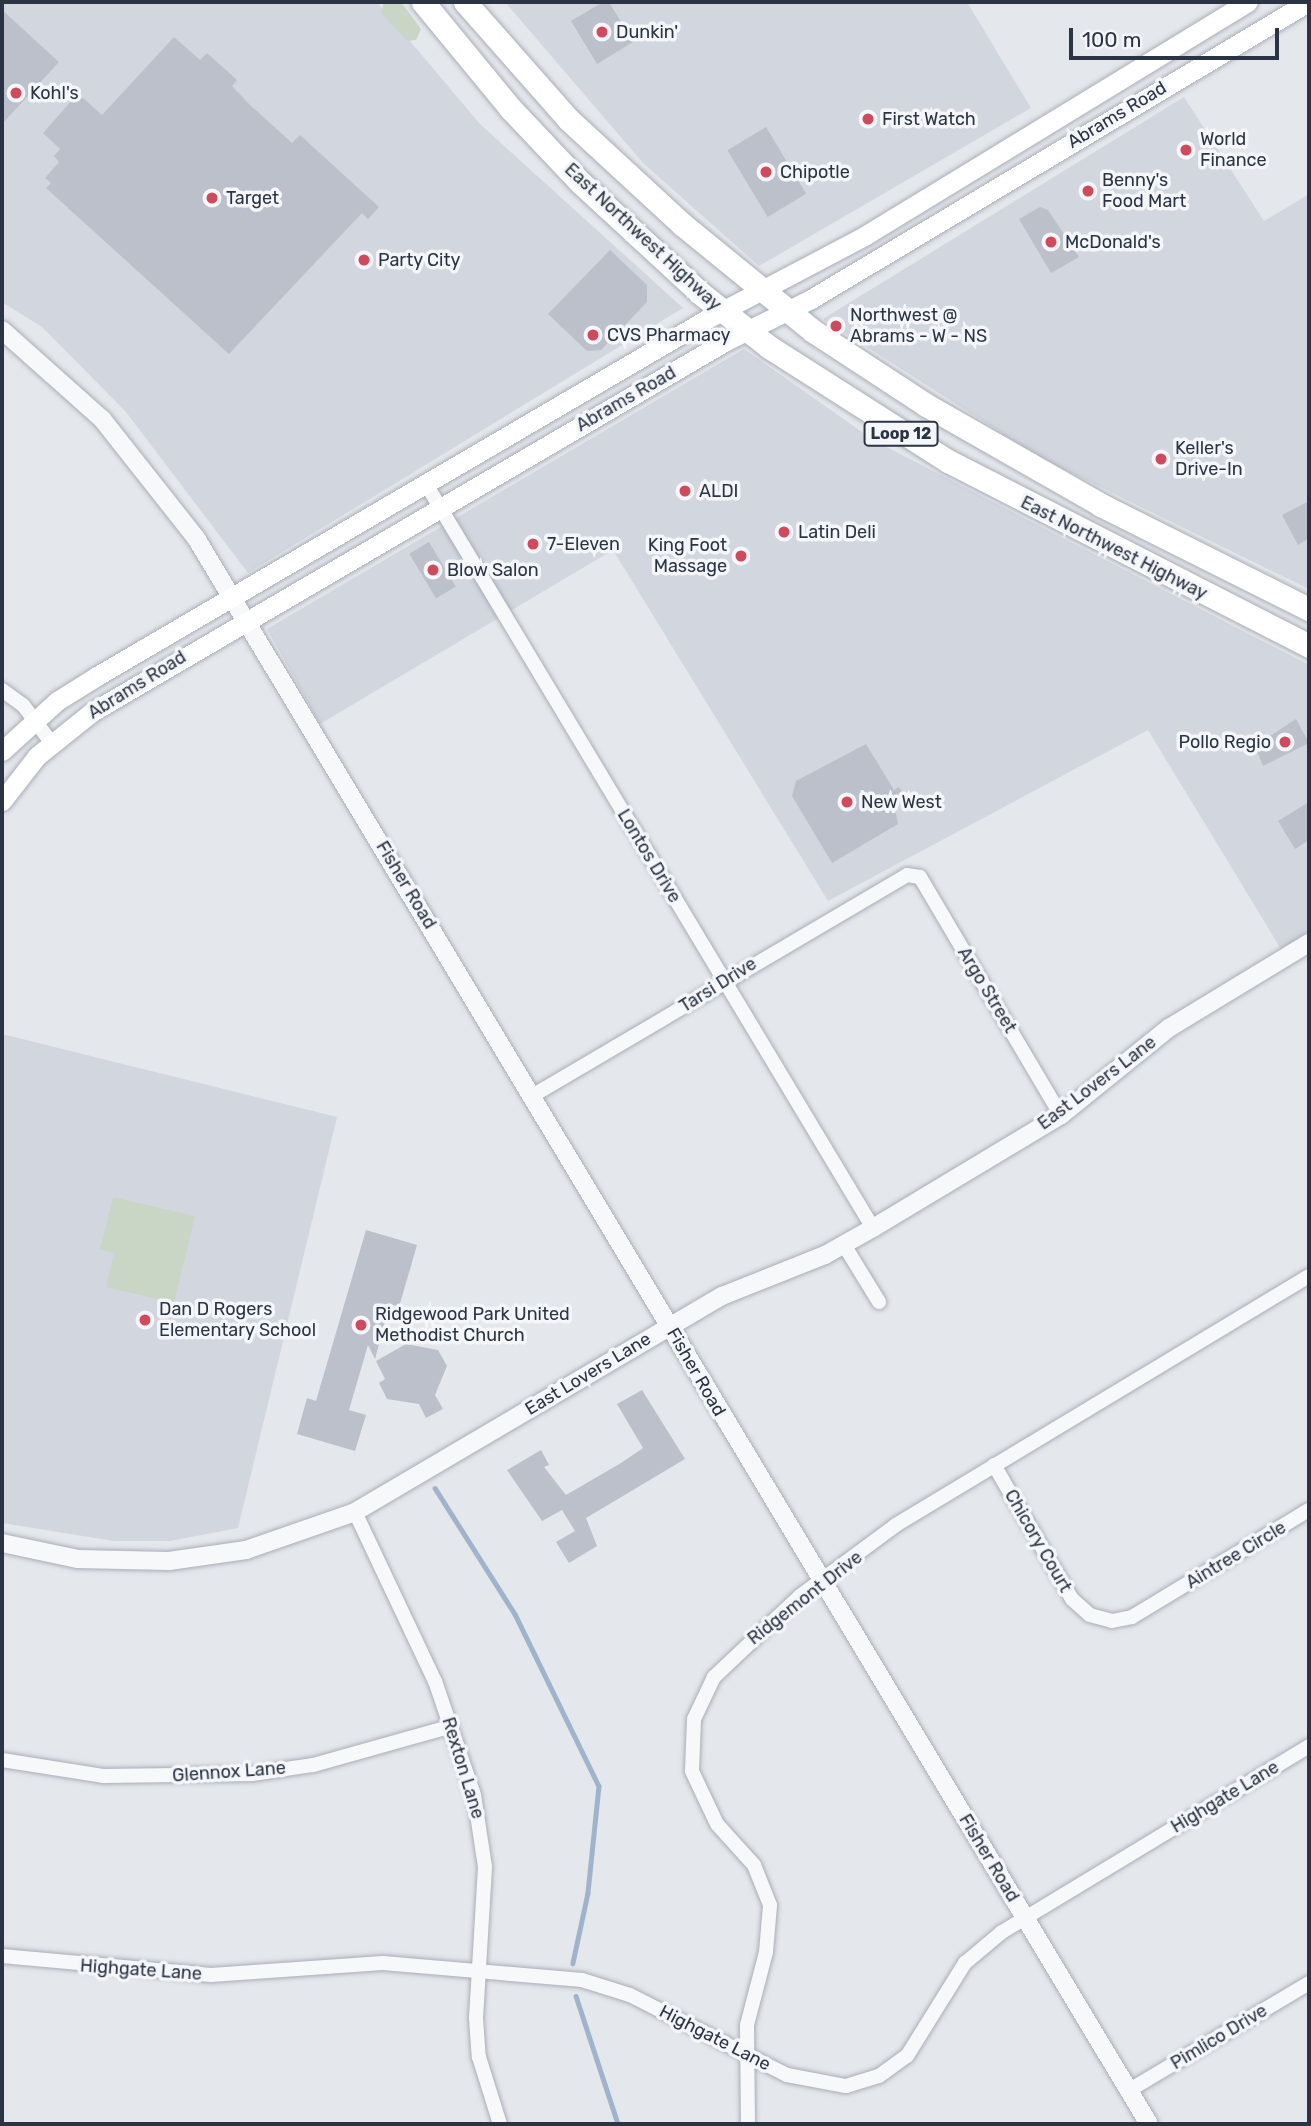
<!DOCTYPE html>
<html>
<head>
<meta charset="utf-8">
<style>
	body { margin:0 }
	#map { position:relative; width:1311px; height:2126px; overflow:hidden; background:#e4e7ec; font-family:Rubik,sans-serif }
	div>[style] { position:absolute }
	.built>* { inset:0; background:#d2d6de }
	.green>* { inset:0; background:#c9d6c5 }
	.stream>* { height:4.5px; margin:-2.25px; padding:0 2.25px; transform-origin:2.25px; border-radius:2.25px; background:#9fb4cc }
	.building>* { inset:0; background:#bbc0ca; transform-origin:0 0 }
	.roads { filter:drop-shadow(0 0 2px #a9aeb7) drop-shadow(0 0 2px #a9aeb7) }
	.minor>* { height:14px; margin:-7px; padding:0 7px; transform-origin:7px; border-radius:7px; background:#f7f8fa }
	.tertiary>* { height:18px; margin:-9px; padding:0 9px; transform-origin:9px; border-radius:9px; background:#f7f8fa }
	.secondary>* { height:19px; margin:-9.5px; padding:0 9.5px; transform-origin:9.5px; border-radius:9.5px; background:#fff }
	.primary>* { height:23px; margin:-11.5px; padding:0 11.5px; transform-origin:11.5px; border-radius:11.5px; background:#fff }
	.dots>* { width:19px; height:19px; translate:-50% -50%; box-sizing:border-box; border:4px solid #f4f6f9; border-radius:50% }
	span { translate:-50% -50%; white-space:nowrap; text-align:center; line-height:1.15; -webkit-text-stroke:7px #f4f6f9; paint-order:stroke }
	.shield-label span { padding:2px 5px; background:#f4f6f9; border:2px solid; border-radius:5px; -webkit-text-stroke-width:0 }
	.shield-label { font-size:16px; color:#2b3445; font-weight:700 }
	.poi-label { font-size:18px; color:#2b3445 }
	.left { translate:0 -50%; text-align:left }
	.right { translate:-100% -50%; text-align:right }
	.street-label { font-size:18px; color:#2b3445 }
	.frame { position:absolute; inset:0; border:4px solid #2b3445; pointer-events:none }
	.scale { position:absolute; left:1069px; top:28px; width:210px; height:32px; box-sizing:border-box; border:4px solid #2b3445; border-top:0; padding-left:9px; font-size:21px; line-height:24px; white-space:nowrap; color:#2b3445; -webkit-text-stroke:5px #f4f6f9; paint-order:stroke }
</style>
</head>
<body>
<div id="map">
	<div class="built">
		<div style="clip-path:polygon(2px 2px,377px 2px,480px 124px,683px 308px,248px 573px,126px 412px,42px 327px,2px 302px)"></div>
		<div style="clip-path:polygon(505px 2px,967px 2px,1031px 108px,759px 266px,643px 163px)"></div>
		<div style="clip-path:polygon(1184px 97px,1264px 221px,1309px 194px,1309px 589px,1039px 457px,823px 319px)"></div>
		<div style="clip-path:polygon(744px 349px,875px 441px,1309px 665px,1309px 931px,1281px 949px,1148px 730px,828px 901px,613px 550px,320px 724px,267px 629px)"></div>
		<div style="clip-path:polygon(2px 1034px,337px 1117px,238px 1528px,170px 1541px,114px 1541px,2px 1523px)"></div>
	</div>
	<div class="green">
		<div style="clip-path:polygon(384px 2px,401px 2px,421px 29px,416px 40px,407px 41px,381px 13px)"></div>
		<div style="clip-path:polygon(113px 1197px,195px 1216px,174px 1303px,106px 1287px,114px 1253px,100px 1249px)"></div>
	</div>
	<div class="stream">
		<div style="left:435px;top:1488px;width:149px;rotate:57.6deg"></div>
		<div style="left:515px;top:1614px;width:191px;rotate:64deg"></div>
		<div style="left:599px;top:1786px;width:108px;rotate:95.9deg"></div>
		<div style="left:588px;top:1893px;width:72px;rotate:102.1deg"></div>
		<div style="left:576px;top:1996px;width:135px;rotate:71.8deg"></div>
	</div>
	<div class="building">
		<div style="clip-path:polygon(603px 2px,609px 2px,633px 42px,597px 64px,571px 21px)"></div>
		<div style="clip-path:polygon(2px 10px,59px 62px,2px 124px)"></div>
		<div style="clip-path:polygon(174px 37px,200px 60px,207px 53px,237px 80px,232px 86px,250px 105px,292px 143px,300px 135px,379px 207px,368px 219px,362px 213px,229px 354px,46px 188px,51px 183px,45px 178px,59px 162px,54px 156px,60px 149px,43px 133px,74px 98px,83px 98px,102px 115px)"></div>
		<div style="left:766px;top:127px;width:78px;height:45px;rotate:59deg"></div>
		<div style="clip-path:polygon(1040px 207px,1048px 210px,1079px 257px,1051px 273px,1019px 219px)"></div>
		<div style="clip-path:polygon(610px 250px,647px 285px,647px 302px,601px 350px,587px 351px,548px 314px)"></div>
		<div style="clip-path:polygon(1309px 501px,1309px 538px,1298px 545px,1282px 515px)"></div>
		<div style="left:429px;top:542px;width:52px;height:23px;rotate:59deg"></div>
		<div style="clip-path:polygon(1296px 719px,1309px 743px,1263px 766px,1255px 746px)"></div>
		<div style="clip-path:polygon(866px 744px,894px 790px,899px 787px,905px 798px,894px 804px,898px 824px,832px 863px,792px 796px,796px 781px)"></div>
		<div style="clip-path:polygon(1309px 802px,1309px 840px,1295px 849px,1278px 821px)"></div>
		<div style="clip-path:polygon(366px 1230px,417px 1245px,399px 1307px,390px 1304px,375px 1359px,368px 1345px,349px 1410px,366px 1415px,355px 1451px,297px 1434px,307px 1398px,316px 1401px)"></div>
		<div style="clip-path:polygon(406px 1344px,438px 1350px,447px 1366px,435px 1395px,443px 1409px,426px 1418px,419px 1404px,387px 1399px,379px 1383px,385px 1379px,376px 1361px)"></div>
		<div style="clip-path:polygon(642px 1390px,685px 1459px,586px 1518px,597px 1546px,569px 1563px,556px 1542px,575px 1531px,562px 1510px,542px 1521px,507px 1470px,541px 1450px,549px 1465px,544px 1467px,566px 1495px,621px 1463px,643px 1448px,617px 1404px)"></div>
	</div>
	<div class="roads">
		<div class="minor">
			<div style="left:426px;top:484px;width:868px;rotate:59deg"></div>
			<div style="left:2px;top:690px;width:26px;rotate:36deg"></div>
			<div style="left:23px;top:705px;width:46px;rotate:52.9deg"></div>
			<div style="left:532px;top:1096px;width:435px;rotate:-30.5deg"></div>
			<div style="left:907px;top:875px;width:13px;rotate:9deg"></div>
			<div style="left:920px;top:877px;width:277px;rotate:59.4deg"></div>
			<div style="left:844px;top:1245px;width:67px;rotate:58.4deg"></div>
			<div style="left:994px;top:1465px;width:155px;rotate:59.8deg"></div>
			<div style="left:1072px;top:1599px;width:24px;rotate:42deg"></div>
			<div style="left:1090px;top:1615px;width:23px;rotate:15deg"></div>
			<div style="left:1112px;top:1621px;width:20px;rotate:-11deg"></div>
			<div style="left:1132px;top:1617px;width:207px;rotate:-31.2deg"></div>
			<div style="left:355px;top:1512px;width:187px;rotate:64.7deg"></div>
			<div style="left:435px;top:1681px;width:120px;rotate:71.1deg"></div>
			<div style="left:474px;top:1795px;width:73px;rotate:81.3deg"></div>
			<div style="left:485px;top:1867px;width:151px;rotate:93.4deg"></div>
			<div style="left:476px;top:2018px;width:39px;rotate:86deg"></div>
			<div style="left:479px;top:2057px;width:70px;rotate:72.6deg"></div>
			<div style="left:2px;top:1760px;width:102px;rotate:9deg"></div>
			<div style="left:103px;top:1776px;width:149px;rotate:-0.8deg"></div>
			<div style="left:252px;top:1774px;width:62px;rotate:-8.4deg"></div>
			<div style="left:313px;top:1765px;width:144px;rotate:-15.7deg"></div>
			<div style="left:2px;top:1956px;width:210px;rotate:5.2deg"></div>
			<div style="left:211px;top:1975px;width:172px;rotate:-4deg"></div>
			<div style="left:383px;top:1963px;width:200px;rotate:4.9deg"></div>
			<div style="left:582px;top:1980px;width:50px;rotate:17.4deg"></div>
			<div style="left:630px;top:1995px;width:176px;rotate:27deg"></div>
			<div style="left:787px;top:2075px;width:60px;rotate:10.6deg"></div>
			<div style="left:846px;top:2086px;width:34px;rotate:-17deg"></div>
			<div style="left:879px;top:2076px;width:34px;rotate:-36deg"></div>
			<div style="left:907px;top:2056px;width:110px;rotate:-58.1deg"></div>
			<div style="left:965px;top:1963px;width:48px;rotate:-40deg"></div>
			<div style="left:1002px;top:1932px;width:359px;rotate:-31.2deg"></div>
			<div style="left:1128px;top:2091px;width:211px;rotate:-30.8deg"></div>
			<div style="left:748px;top:2124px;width:99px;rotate:-90.6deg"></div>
			<div style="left:747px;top:2025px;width:75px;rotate:-75.4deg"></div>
			<div style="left:766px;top:1952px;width:47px;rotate:-85.1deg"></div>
			<div style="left:770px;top:1905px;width:43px;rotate:-111.8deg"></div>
			<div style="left:754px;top:1865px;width:55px;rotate:-132.1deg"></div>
			<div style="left:717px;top:1824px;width:59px;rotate:-115.3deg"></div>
			<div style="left:692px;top:1771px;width:52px;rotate:-87.8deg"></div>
			<div style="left:694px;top:1719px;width:47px;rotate:-64.5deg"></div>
			<div style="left:714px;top:1677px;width:118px;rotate:-43.3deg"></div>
			<div style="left:800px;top:1596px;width:119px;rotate:-36.5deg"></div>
			<div style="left:896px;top:1525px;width:482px;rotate:-31.1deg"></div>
		</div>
		<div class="tertiary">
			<div style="left:2px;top:330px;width:134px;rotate:41.7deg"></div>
			<div style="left:102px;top:419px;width:152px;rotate:51.7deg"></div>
			<div style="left:196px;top:538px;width:1850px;rotate:59deg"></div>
			<div style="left:2px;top:1543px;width:78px;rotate:11.9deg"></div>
			<div style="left:78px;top:1559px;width:91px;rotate:1.3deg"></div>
			<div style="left:169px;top:1561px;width:78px;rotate:-8.1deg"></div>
			<div style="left:246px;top:1550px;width:115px;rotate:-19.2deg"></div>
			<div style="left:355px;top:1512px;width:426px;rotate:-30.5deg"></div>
			<div style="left:722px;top:1296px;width:111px;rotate:-21.7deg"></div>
			<div style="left:825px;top:1255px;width:55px;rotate:-29.4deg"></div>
			<div style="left:873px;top:1228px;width:219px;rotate:-31deg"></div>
			<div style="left:1061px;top:1115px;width:139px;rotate:-38.9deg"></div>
			<div style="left:1169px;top:1028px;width:164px;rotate:-31.3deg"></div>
		</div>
		<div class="secondary">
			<div style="left:2px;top:751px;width:74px;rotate:-42.3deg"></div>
			<div style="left:57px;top:701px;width:47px;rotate:-32deg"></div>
			<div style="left:97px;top:676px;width:707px;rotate:-30.34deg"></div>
			<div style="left:707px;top:319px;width:180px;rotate:-27.8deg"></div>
			<div style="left:866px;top:235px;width:447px;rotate:-31.4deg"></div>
			<div style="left:2px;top:801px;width:57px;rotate:-52.1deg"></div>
			<div style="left:37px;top:756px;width:70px;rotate:-38.7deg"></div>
			<div style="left:92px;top:712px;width:735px;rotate:-30.34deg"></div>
			<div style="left:726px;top:341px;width:95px;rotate:-26.3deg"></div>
			<div style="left:811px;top:299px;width:579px;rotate:-30.86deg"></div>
		</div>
		<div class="primary">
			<div style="left:423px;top:2px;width:137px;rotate:50.6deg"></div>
			<div style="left:510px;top:108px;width:103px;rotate:46.6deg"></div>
			<div style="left:581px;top:183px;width:162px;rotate:42.7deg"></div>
			<div style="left:700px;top:293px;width:88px;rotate:38deg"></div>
			<div style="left:769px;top:347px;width:212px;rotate:32.5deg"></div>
			<div style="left:948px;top:461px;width:406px;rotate:27.1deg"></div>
			<div style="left:465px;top:2px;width:156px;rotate:48.6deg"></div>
			<div style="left:568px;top:119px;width:156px;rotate:42.7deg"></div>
			<div style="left:683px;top:225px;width:168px;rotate:39.2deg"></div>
			<div style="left:813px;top:331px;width:135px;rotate:33.2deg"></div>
			<div style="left:926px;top:405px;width:202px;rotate:29.7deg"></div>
			<div style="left:1101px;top:505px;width:233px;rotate:26.6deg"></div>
		</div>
	</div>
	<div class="dots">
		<div style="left:602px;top:32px;background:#d1495b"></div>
		<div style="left:16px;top:93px;background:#d1495b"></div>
		<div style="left:868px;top:119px;background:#d1495b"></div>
		<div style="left:1186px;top:150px;background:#d1495b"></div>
		<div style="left:766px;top:172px;background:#d1495b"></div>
		<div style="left:1088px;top:191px;background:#d1495b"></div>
		<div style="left:212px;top:198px;background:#d1495b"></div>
		<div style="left:1051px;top:242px;background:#d1495b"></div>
		<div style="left:364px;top:260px;background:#d1495b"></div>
		<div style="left:836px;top:326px;background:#d1495b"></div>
		<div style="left:593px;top:335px;background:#d1495b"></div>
		<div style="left:1161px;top:459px;background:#d1495b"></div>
		<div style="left:685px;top:491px;background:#d1495b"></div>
		<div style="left:784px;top:532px;background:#d1495b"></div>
		<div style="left:533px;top:544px;background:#d1495b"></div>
		<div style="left:741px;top:556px;background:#d1495b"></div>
		<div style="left:433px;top:570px;background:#d1495b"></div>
		<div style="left:1285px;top:742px;background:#d1495b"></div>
		<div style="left:847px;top:802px;background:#d1495b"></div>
		<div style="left:145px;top:1320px;background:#d1495b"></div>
		<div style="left:361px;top:1325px;background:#d1495b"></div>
	</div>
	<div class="shield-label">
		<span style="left:901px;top:434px">Loop 12</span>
	</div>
	<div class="poi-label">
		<span class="left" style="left:616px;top:32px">Dunkin'</span>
		<span class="left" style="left:30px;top:93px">Kohl's</span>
		<span class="left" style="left:882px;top:119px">First Watch</span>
		<span class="left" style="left:1200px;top:150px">World<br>Finance</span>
		<span class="left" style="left:780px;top:172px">Chipotle</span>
		<span class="left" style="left:1102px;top:191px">Benny's<br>Food Mart</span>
		<span class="left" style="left:226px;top:198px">Target</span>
		<span class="left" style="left:1065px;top:242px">McDonald's</span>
		<span class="left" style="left:378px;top:260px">Party City</span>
		<span class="left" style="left:850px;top:326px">Northwest @<br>Abrams - W - NS</span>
		<span class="left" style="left:607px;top:335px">CVS Pharmacy</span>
		<span class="left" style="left:1175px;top:459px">Keller's<br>Drive-In</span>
		<span class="left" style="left:699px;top:491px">ALDI</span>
		<span class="left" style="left:798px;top:532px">Latin Deli</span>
		<span class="left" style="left:547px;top:544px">7-Eleven</span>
		<span class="right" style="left:727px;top:556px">King Foot<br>Massage</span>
		<span class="left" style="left:447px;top:570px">Blow Salon</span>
		<span class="right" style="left:1271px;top:742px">Pollo Regio</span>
		<span class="left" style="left:861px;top:802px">New West</span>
		<span class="left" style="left:159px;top:1320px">Dan D Rogers<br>Elementary School</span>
		<span class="left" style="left:375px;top:1325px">Ridgewood Park United<br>Methodist Church</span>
	</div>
	<div class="street-label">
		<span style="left:1117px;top:115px;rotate:-31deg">Abrams Road</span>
		<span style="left:643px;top:237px;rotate:43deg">East Northwest Highway</span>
		<span style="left:626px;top:399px;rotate:-30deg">Abrams Road</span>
		<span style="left:1114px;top:548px;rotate:27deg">East Northwest Highway</span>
		<span style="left:137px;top:685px;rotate:-32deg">Abrams Road</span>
		<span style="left:649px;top:856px;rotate:59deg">Lontos Drive</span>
		<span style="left:406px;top:885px;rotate:59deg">Fisher Road</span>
		<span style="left:718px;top:985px;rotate:-32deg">Tarsi Drive</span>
		<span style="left:987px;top:990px;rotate:59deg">Argo Street</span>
		<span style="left:1097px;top:1083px;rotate:-37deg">East Lovers Lane</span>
		<span style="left:696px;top:1372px;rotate:60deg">Fisher Road</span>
		<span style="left:588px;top:1374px;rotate:-31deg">East Lovers Lane</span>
		<span style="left:1038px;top:1541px;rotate:60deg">Chicory Court</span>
		<span style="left:1236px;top:1555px;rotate:-31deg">Aintree Circle</span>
		<span style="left:805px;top:1598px;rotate:-38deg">Ridgemont Drive</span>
		<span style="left:463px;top:1768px;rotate:73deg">Rexton Lane</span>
		<span style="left:229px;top:1772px;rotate:-4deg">Glennox Lane</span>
		<span style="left:1225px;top:1797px;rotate:-31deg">Highgate Lane</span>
		<span style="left:989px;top:1858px;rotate:59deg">Fisher Road</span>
		<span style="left:141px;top:1970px;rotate:4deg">Highgate Lane</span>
		<span style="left:1219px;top:2037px;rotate:-31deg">Pimlico Drive</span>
		<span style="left:715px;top:2038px;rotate:27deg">Highgate Lane</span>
	</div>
	<div class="frame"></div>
	<div class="scale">100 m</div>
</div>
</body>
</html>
